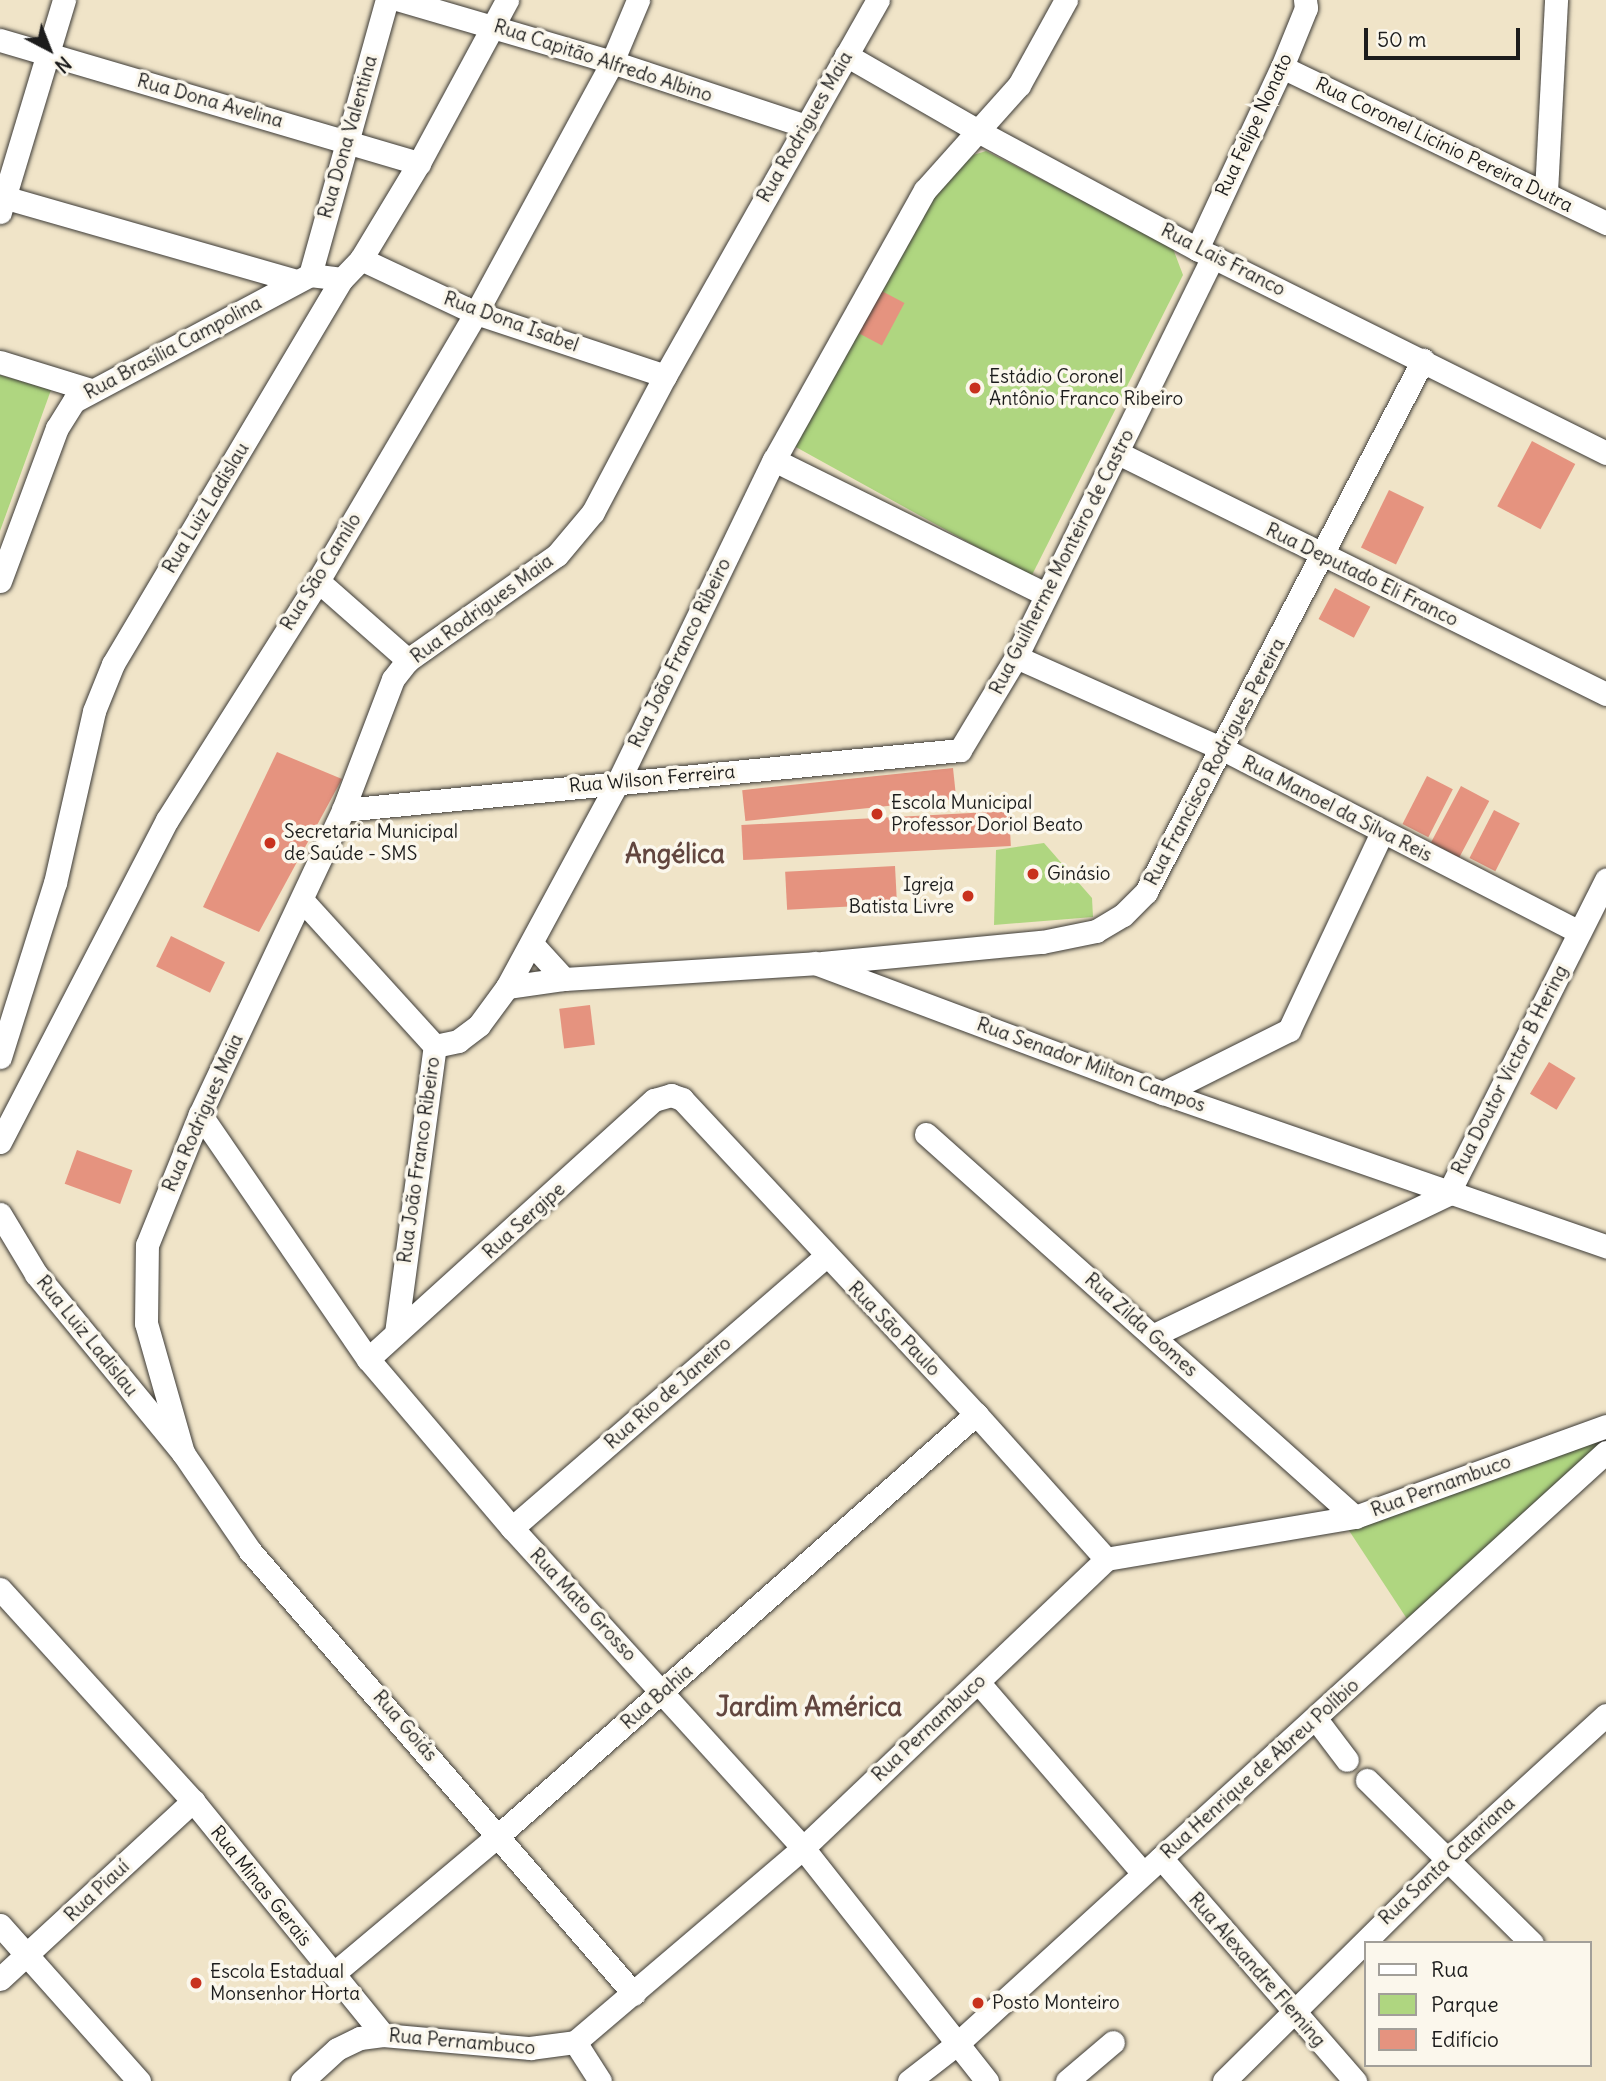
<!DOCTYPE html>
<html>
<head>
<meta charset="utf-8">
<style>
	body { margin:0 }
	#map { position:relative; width:1606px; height:2081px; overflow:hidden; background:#f0e4c8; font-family:Delius,sans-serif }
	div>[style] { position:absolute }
	.green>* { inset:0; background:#afd680 }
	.building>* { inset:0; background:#e5937f; transform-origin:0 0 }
	.roads { filter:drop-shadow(0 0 2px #3c3a36) drop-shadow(0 0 2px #3c3a36) }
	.minor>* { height:23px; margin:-11.5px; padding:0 11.5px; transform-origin:11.5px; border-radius:11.5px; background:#fff }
	.dots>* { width:19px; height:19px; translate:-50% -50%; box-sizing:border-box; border:4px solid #fbf7ec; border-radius:50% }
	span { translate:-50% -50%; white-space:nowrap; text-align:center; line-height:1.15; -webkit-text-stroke:7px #fbf7ec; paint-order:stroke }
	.street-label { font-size:19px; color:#1c1c1c }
	.poi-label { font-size:19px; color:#1c1c1c }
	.left { translate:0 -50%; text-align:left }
	.right { translate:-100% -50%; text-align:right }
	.district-label { font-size:26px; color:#62463f; font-weight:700 }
	.legend { position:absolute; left:1364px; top:1941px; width:228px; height:126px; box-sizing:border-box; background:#fbf7ec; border:2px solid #a29f99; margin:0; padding:9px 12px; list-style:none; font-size:21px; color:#1c1c1c }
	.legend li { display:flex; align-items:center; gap:14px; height:35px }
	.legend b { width:35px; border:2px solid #a29f99 }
	.north { position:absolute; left:14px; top:14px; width:70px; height:70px; -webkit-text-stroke:5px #fbf7ec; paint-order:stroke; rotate:138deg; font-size:19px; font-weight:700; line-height:28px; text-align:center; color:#1c1c1c }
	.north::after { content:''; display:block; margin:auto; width:24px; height:32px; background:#1c1c1c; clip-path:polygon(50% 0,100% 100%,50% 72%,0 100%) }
	.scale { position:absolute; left:1364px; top:28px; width:156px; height:32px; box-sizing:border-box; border:4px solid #1c1c1c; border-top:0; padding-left:9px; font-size:21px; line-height:24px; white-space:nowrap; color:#1c1c1c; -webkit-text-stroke:5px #fbf7ec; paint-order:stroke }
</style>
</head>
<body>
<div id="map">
	<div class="green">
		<div style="clip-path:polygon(986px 151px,1172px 246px,1183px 275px,1031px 577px,794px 446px,954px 161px)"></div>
		<div style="clip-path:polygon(0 375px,51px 390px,0 531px)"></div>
		<div style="clip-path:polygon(1044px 843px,1092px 898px,1093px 917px,994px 925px,996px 850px)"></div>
		<div style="clip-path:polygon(1592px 1438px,1600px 1441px,1597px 1450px,1409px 1622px,1348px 1529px)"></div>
	</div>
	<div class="building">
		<div style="left:878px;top:289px;width:30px;height:48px;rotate:28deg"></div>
		<div style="left:1532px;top:441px;width:49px;height:74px;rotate:28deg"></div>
		<div style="left:1389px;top:490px;width:39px;height:64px;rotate:26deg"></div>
		<div style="left:1335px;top:588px;width:40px;height:35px;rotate:28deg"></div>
		<div style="clip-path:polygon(277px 752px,342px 779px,259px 932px,203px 907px)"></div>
		<div style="left:953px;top:768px;width:31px;height:212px;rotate:84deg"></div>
		<div style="left:1427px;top:776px;width:29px;height:54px;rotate:27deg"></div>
		<div style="left:1461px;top:786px;width:32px;height:64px;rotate:28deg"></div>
		<div style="left:1494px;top:810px;width:29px;height:54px;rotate:27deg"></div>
		<div style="left:1009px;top:811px;width:35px;height:268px;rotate:87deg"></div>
		<div style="left:895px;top:866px;width:38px;height:110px;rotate:87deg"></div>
		<div style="left:171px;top:936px;width:60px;height:34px;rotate:26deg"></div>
		<div style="left:590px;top:1005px;width:40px;height:31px;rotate:83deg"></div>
		<div style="left:1549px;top:1062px;width:31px;height:37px;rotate:31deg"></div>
		<div style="left:77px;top:1150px;width:59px;height:36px;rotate:20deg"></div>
	</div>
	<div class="roads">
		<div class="minor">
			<div style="left:400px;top:0;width:221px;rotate:16.3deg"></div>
			<div style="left:612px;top:62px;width:203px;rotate:18.3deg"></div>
			<div style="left:0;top:40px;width:437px;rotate:16.4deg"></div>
			<div style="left:846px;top:55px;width:152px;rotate:29.9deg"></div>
			<div style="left:978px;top:131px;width:249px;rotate:28.3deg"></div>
			<div style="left:1197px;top:249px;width:457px;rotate:26.5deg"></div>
			<div style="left:1282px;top:67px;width:360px;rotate:25.7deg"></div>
			<div style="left:1546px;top:192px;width:192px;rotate:-87deg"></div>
			<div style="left:0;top:196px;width:308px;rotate:16deg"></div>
			<div style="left:0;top:212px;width:221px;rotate:-73.2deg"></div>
			<div style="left:1197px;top:249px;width:201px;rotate:-65deg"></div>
			<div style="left:1282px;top:67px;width:64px;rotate:-67.9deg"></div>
			<div style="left:1306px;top:8px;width:8px;rotate:-97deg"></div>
			<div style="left:361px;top:259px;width:127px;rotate:25.2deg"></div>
			<div style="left:476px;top:313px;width:199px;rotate:18.4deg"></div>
			<div style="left:310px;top:275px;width:286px;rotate:-74.4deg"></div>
			<div style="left:0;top:362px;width:95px;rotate:17.1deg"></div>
			<div style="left:1118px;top:453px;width:544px;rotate:26.28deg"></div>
			<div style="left:774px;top:460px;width:302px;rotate:26.3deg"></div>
			<div style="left:0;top:581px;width:163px;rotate:-69.6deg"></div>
			<div style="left:57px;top:428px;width:32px;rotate:-58deg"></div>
			<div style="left:74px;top:401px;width:268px;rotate:-28.1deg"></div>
			<div style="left:310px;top:275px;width:32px;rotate:7deg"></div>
			<div style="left:318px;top:581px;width:120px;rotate:41.3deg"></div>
			<div style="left:1016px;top:657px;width:227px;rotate:24deg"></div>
			<div style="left:1223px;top:749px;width:400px;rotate:27.2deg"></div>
			<div style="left:343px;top:810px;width:620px;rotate:-5.55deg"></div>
			<div style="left:960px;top:750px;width:109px;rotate:-58.9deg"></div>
			<div style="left:1016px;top:657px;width:446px;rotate:-63.8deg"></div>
			<div style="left:302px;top:900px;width:197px;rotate:47.7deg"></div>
			<div style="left:533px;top:945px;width:46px;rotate:47.6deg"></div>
			<div style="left:822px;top:963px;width:221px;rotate:-5.5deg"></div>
			<div style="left:1042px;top:942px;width:55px;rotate:-11.5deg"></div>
			<div style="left:1096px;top:931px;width:31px;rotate:-31deg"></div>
			<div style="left:1123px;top:915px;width:33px;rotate:-45deg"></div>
			<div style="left:1146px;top:892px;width:600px;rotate:-62.5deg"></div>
			<div style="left:507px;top:987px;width:58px;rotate:-8deg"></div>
			<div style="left:564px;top:979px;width:252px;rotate:-3.6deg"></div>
			<div style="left:815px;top:963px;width:371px;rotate:20.5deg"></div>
			<div style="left:1163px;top:1093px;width:469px;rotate:19.1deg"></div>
			<div style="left:0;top:1057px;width:182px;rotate:-72.5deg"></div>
			<div style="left:55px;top:883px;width:176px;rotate:-77.2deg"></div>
			<div style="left:94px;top:711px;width:51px;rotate:-68deg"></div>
			<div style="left:113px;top:664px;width:448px;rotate:-59.3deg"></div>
			<div style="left:342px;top:279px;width:28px;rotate:-46deg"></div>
			<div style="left:361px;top:259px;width:112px;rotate:-58.9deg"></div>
			<div style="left:419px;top:163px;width:185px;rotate:-61.6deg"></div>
			<div style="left:1163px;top:1093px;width:141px;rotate:-26.6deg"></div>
			<div style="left:1289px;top:1030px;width:219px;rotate:-64.8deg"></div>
			<div style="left:200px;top:1114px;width:297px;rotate:55.6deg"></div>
			<div style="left:368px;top:1359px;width:222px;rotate:49.6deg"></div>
			<div style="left:512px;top:1528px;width:433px;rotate:47.7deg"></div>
			<div style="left:803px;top:1848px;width:297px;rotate:51.7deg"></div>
			<div style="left:926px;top:1134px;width:575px;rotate:41.76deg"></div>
			<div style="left:0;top:1142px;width:363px;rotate:-62.6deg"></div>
			<div style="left:167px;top:820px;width:283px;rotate:-57.7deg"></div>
			<div style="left:318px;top:581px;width:311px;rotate:-59.5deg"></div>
			<div style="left:476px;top:313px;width:285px;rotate:-61.5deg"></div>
			<div style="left:612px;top:62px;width:67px;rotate:-67.2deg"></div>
			<div style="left:0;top:1214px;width:70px;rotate:59deg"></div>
			<div style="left:36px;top:1274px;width:232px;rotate:50.6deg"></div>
			<div style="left:183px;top:1453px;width:119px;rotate:55.6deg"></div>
			<div style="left:250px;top:1551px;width:586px;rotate:49.08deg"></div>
			<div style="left:396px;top:1333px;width:290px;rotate:-82.3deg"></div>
			<div style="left:435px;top:1046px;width:24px;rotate:-12deg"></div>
			<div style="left:458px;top:1041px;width:26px;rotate:-37deg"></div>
			<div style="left:479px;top:1025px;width:47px;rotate:-53.6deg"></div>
			<div style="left:507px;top:987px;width:233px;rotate:-61.6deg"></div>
			<div style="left:618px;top:782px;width:358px;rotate:-64.2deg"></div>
			<div style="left:774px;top:460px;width:309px;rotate:-60.8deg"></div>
			<div style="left:925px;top:190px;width:141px;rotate:-48.2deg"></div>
			<div style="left:1019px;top:85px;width:97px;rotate:-61.1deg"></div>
			<div style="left:1154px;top:1335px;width:326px;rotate:-25.6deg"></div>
			<div style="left:1448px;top:1194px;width:352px;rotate:-63.3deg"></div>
			<div style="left:368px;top:1359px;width:386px;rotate:-42.2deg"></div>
			<div style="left:654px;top:1100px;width:18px;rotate:-16deg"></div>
			<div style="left:671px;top:1095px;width:12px;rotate:20deg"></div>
			<div style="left:682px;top:1099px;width:431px;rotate:47deg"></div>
			<div style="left:976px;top:1414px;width:195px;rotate:48.1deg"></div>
			<div style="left:183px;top:1453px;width:135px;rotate:-105.9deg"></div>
			<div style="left:146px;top:1323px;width:78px;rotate:-89.3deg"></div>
			<div style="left:147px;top:1245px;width:141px;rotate:-68deg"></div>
			<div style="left:200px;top:1114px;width:336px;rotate:-64.8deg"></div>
			<div style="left:343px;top:810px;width:140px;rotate:-69.1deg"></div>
			<div style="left:393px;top:679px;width:24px;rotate:-52deg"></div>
			<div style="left:408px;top:660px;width:182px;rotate:-35.2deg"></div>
			<div style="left:557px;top:555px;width:56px;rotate:-50.1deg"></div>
			<div style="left:593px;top:512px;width:154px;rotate:-62.1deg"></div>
			<div style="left:665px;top:376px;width:432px;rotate:-60.5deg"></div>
			<div style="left:512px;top:1528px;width:414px;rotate:-40.9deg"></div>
			<div style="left:0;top:1589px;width:287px;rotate:47.7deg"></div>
			<div style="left:193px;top:1801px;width:301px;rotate:50.9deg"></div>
			<div style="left:978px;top:1682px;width:252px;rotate:49.2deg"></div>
			<div style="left:1316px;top:1719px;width:51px;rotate:52.9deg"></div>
			<div style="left:1367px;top:1780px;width:232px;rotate:44.7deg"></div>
			<div style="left:1161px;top:1858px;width:296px;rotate:49deg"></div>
			<div style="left:0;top:1925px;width:209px;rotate:48.3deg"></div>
			<div style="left:333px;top:1974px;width:218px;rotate:-40deg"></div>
			<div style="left:500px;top:1834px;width:635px;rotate:-41.42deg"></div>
			<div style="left:0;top:1979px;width:263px;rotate:-42.7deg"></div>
			<div style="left:575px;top:2042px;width:46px;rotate:57.3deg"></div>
			<div style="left:302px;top:2081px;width:47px;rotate:-42.4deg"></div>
			<div style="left:337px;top:2049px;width:25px;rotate:-26deg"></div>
			<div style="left:360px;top:2038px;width:23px;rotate:-7deg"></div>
			<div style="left:383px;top:2035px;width:148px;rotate:5.1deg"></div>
			<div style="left:530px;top:2048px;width:45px;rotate:-7.6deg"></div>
			<div style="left:575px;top:2042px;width:299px;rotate:-40.4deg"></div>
			<div style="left:803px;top:1848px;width:419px;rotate:-43.6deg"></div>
			<div style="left:1106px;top:1559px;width:253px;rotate:-9.6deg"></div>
			<div style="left:1355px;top:1517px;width:267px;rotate:-19.9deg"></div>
			<div style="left:909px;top:2081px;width:62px;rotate:-37.8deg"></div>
			<div style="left:958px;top:2043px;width:877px;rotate:-42.37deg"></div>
			<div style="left:1067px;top:2081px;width:60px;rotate:-40.3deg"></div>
			<div style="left:1224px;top:2081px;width:314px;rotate:-44.7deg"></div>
			<div style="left:1447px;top:1860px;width:215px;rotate:-42.4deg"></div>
		</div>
	</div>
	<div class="dots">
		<div style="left:975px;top:388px;background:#c8321e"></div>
		<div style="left:877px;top:814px;background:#c8321e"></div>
		<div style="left:270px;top:843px;background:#c8321e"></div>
		<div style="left:1033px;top:874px;background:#c8321e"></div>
		<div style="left:968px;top:896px;background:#c8321e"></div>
		<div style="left:196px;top:1983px;background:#c8321e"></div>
		<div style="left:978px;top:2003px;background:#c8321e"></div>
	</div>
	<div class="street-label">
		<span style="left:603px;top:61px;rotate:18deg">Rua Capitão Alfredo Albino</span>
		<span style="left:210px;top:101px;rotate:16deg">Rua Dona Avelina</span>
		<span style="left:1254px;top:125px;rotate:-65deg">Rua Felipe Nonato</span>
		<span style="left:805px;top:127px;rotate:-60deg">Rua Rodrigues Maia</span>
		<span style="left:348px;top:137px;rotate:-74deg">Rua Dona Valentina</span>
		<span style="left:1444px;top:145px;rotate:26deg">Rua Coronel Licínio Pereira Dutra</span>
		<span style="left:1223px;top:260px;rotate:27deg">Rua Lais Franco</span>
		<span style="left:511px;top:322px;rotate:20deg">Rua Dona Isabel</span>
		<span style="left:173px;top:348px;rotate:-28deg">Rua Brasília Campolina</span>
		<span style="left:206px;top:508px;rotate:-59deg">Rua Luiz Ladislau</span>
		<span style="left:1062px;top:562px;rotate:-63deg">Rua Guilherme Monteiro de Castro</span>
		<span style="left:321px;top:572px;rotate:-58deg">Rua São Camilo</span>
		<span style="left:1362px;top:575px;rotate:26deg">Rua Deputado Eli Franco</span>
		<span style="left:482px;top:609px;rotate:-36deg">Rua Rodrigues Maia</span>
		<span style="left:680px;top:653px;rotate:-64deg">Rua João Franco Ribeiro</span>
		<span style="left:1215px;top:762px;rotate:-62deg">Rua Francisco Rodrigues Pereira</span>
		<span style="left:652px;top:779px;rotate:-5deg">Rua Wilson Ferreira</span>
		<span style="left:1337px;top:809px;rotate:27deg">Rua Manoel da Silva Reis</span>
		<span style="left:1091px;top:1065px;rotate:20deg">Rua Senador Milton Campos</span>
		<span style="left:1510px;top:1070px;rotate:-63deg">Rua Doutor Victor B Hering</span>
		<span style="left:203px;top:1113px;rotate:-66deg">Rua Rodrigues Maia</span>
		<span style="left:419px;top:1160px;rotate:-82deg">Rua João Franco Ribeiro</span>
		<span style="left:524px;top:1221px;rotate:-42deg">Rua Sergipe</span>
		<span style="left:1141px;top:1325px;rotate:42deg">Rua Zilda Gomes</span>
		<span style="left:894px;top:1329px;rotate:46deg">Rua São Paulo</span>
		<span style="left:87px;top:1336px;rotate:51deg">Rua Luiz Ladislau</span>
		<span style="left:668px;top:1393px;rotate:-41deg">Rua Rio de Janeiro</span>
		<span style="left:1441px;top:1486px;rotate:-20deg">Rua Pernambuco</span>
		<span style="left:583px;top:1605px;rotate:47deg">Rua Mato Grosso</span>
		<span style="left:657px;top:1697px;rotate:-41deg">Rua Bahia</span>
		<span style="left:405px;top:1726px;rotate:49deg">Rua Goiás</span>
		<span style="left:929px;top:1728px;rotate:-43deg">Rua Pernambuco</span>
		<span style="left:1260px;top:1769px;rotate:-42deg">Rua Henrique de Abreu Políbio</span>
		<span style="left:1447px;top:1861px;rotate:-43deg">Rua Santa Catariana</span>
		<span style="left:261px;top:1886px;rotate:51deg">Rua Minas Gerais</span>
		<span style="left:97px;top:1891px;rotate:-43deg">Rua Piauí</span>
		<span style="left:1257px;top:1970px;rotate:49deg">Rua Alexandre Fleming</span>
		<span style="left:462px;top:2042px;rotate:5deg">Rua Pernambuco</span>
	</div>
	<div class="poi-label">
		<span class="left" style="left:989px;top:388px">Estádio Coronel<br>Antônio Franco Ribeiro</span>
		<span class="left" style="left:891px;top:814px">Escola Municipal<br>Professor Doriol Beato</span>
		<span class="left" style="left:284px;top:843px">Secretaria Municipal<br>de Saúde - SMS</span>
		<span class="left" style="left:1047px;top:874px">Ginásio</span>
		<span class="right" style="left:954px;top:896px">Igreja<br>Batista Livre</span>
		<span class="left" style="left:210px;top:1983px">Escola Estadual<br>Monsenhor Horta</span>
		<span class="left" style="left:992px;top:2003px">Posto Monteiro</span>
	</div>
	<div class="district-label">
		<span style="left:675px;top:854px">Angélica</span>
		<span style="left:809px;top:1707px">Jardim América</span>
	</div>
	<ul class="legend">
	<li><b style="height:9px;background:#fff"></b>Rua</li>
	<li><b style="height:19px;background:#afd680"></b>Parque</li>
	<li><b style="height:19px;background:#e5937f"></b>Edifício</li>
	</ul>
	<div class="north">N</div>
	<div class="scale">50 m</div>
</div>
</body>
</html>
